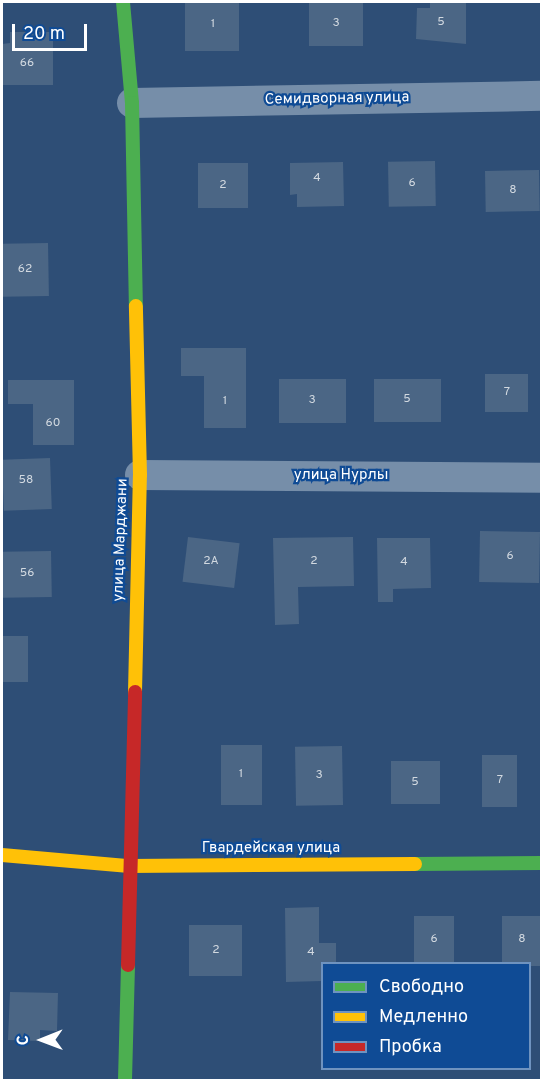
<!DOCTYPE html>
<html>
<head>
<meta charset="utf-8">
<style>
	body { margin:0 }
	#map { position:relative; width:543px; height:1082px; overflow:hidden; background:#2e4e76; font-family:Overpass,sans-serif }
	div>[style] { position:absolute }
	.building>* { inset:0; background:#4b6685; transform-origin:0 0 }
	.street>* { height:30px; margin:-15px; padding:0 15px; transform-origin:15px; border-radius:15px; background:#768ea9 }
	.fast>* { height:14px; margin:-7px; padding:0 7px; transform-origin:7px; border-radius:7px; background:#4caf50 }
	.slow>* { height:14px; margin:-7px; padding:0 7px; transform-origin:7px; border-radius:7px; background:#ffc107 }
	.jam>* { height:14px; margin:-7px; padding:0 7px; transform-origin:7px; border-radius:7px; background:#c62828 }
	span { translate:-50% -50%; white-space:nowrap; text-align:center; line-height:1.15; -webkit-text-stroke:4.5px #0f4b95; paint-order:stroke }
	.number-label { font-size:12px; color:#d2d9e0 }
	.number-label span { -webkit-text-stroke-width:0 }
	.street-label { font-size:15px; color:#fff }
	.frame { position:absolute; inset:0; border:3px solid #fff; pointer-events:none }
	.legend { position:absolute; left:321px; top:962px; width:210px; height:108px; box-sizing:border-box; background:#0f4b95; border:2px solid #6f93bf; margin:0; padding:8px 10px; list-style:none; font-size:18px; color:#fff }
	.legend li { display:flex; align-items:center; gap:12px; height:30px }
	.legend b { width:30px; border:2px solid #6f93bf }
	.north { position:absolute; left:12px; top:1010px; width:60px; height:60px; -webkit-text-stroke:4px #0f4b95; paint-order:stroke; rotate:269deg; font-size:16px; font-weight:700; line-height:24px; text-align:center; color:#fff }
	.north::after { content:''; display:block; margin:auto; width:21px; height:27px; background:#fff; clip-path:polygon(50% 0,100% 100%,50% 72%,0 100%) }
	.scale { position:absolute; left:12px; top:24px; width:75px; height:27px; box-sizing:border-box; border:3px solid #fff; border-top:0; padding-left:8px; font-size:18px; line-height:21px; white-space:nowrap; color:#fff; -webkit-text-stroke:4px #0f4b95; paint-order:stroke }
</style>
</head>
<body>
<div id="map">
	<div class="building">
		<div style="left:185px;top:2px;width:54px;height:49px"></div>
		<div style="left:309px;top:2px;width:54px;height:44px"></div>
		<div style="clip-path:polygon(430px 2px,466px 2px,466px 44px,416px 39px,417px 8px,430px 8px)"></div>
		<div style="clip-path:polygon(10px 32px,53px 32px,53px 85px,2px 85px,2px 44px,10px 43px)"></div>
		<div style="left:435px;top:161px;width:45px;height:47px;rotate:89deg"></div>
		<div style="clip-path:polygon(343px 162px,344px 206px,297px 207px,297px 194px,290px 195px,290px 163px)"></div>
		<div style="left:248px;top:163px;width:45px;height:50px;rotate:90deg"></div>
		<div style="left:539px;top:170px;width:41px;height:54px;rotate:89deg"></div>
		<div style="left:48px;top:243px;width:53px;height:46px;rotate:89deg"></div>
		<div style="clip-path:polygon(181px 348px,246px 348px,246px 428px,204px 428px,204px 376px,181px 376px)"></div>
		<div style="left:485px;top:374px;width:43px;height:38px"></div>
		<div style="left:346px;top:379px;width:44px;height:67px;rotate:90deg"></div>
		<div style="left:374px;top:379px;width:67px;height:43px"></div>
		<div style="clip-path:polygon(8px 380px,74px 380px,74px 445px,33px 445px,33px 404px,8px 404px)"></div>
		<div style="left:50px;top:458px;width:51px;height:48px;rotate:88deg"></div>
		<div style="left:480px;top:531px;width:60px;height:51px;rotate:1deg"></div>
		<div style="left:188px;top:537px;width:52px;height:45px;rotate:7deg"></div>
		<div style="clip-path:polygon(353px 537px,354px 586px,298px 587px,299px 624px,275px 625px,273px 538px)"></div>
		<div style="clip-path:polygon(377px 538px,430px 538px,431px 588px,393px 589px,393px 602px,378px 602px)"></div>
		<div style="left:51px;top:551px;width:46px;height:49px;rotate:89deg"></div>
		<div style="left:2px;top:636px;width:26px;height:46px"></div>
		<div style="left:221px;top:745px;width:41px;height:60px"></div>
		<div style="left:342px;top:746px;width:59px;height:47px;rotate:89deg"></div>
		<div style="left:482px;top:755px;width:35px;height:52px"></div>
		<div style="left:391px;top:761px;width:49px;height:43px"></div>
		<div style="clip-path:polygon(319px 907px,319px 943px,336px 943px,336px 964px,322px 964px,322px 981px,286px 982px,285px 908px)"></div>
		<div style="left:414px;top:916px;width:40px;height:48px"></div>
		<div style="left:542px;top:916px;width:50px;height:40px;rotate:90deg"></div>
		<div style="left:189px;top:925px;width:53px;height:51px"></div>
		<div style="clip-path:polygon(10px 992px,58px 993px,57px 1031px,40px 1030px,40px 1041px,8px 1040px)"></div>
	</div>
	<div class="street">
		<div style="left:132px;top:103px;width:410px;rotate:-1deg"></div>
		<div style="left:140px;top:475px;width:402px;rotate:0.4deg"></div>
	</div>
	<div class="fast">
		<div style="left:123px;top:2px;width:101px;rotate:84.9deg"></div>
		<div style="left:132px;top:103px;width:203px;rotate:88.9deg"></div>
		<div style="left:415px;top:864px;width:127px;rotate:-0.5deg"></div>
		<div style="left:125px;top:1080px;width:115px;rotate:-88.5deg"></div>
	</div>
	<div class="slow">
		<div style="left:135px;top:692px;width:217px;rotate:-88.7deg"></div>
		<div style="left:140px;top:475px;width:169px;rotate:-91.4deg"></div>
		<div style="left:2px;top:855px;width:125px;rotate:5deg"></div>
		<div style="left:127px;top:866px;width:288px;rotate:-0.4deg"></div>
	</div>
	<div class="jam">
		<div style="left:128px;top:965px;width:273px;rotate:-88.5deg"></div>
	</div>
	<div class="number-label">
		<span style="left:441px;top:23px">5</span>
		<span style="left:336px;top:24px">3</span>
		<span style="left:213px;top:25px">1</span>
		<span style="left:27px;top:64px">66</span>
		<span style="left:317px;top:179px">4</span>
		<span style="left:412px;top:184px">6</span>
		<span style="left:223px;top:186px">2</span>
		<span style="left:513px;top:191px">8</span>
		<span style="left:25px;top:270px">62</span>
		<span style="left:507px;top:393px">7</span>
		<span style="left:407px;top:400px">5</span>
		<span style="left:312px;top:401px">3</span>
		<span style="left:225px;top:402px">1</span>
		<span style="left:53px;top:424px">60</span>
		<span style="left:26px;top:481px">58</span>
		<span style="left:510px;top:557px">6</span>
		<span style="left:211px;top:562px">2А</span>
		<span style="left:314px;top:562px">2</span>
		<span style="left:404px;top:563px">4</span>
		<span style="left:27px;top:574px">56</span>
		<span style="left:241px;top:775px">1</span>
		<span style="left:319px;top:776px">3</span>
		<span style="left:500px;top:781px">7</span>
		<span style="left:415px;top:783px">5</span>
		<span style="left:434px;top:940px">6</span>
		<span style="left:522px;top:940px">8</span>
		<span style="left:216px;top:951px">2</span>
		<span style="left:311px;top:953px">4</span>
	</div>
	<div class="street-label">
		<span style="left:337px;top:99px;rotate:-1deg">Семидворная улица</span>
		<span style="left:341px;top:476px">улица Нурлы</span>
		<span style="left:121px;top:540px;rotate:-88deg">улица Марджани</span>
		<span style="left:271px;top:849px">Гвардейская улица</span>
	</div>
	<div class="frame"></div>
	<ul class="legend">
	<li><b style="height:8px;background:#4caf50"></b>Свободно</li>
	<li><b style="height:8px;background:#ffc107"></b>Медленно</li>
	<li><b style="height:8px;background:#c62828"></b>Пробка</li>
	</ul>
	<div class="north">С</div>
	<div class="scale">20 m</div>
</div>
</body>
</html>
